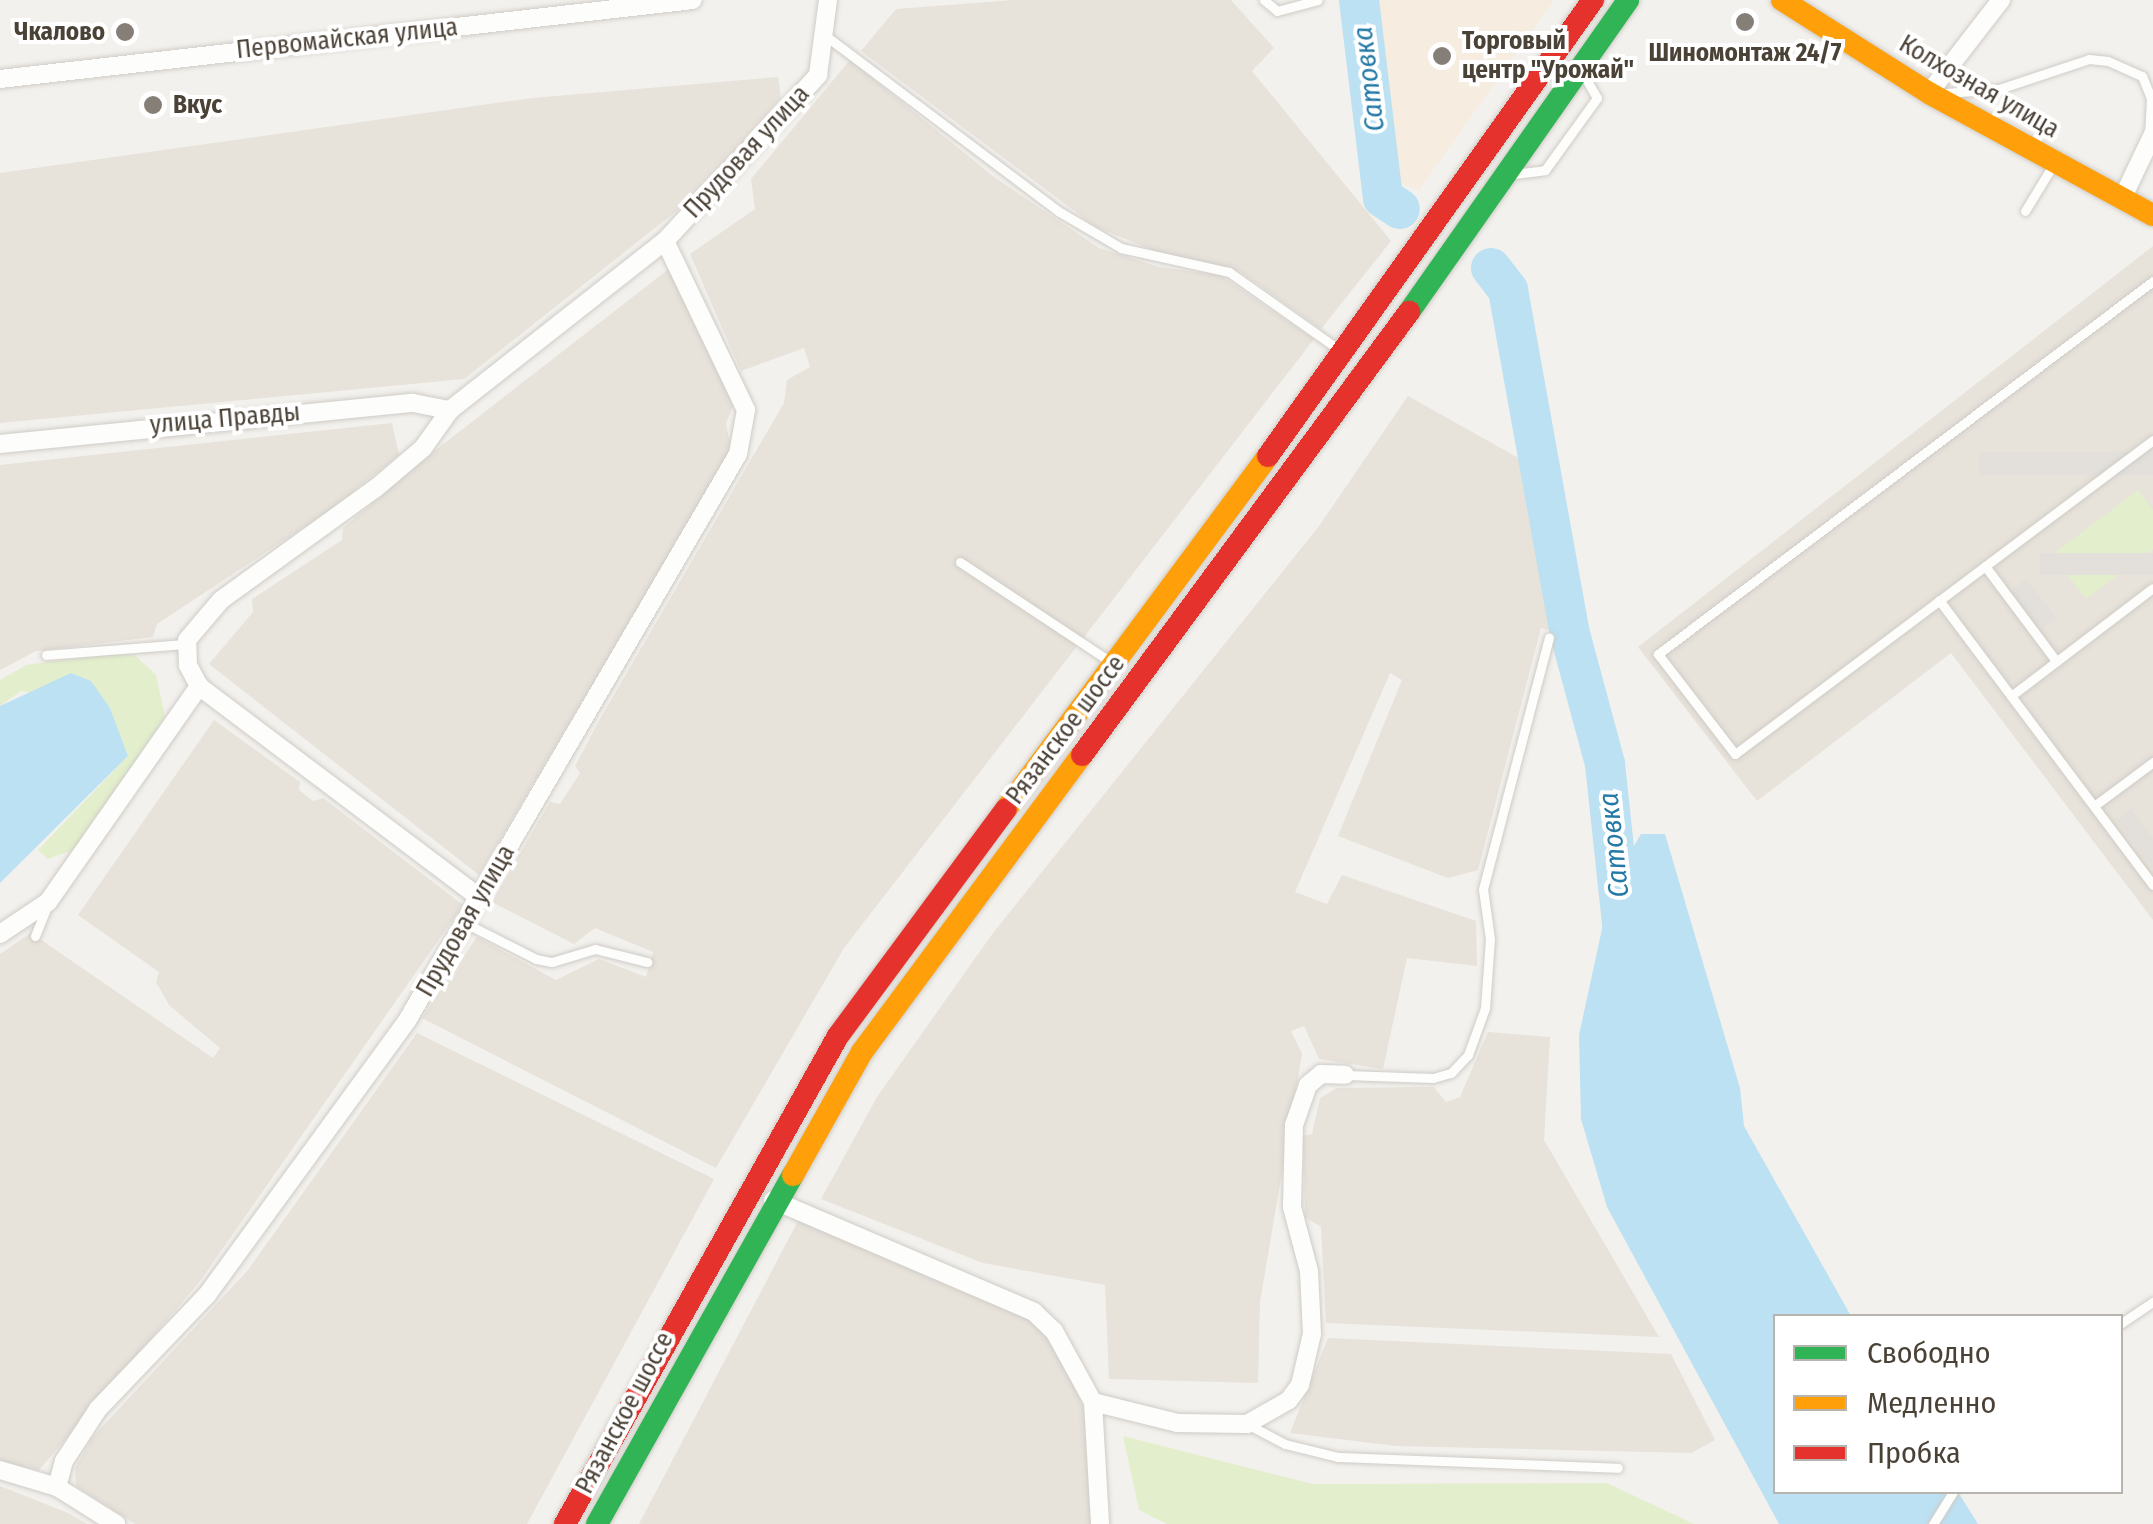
<!DOCTYPE html>
<html>
<head>
<meta charset="utf-8">
<style>
	body { margin:0 }
	#map { position:relative; width:2153px; height:1524px; overflow:hidden; background:#f3f1ed; font-family:"Fira Sans Condensed",sans-serif }
	div>[style] { position:absolute }
	.residential>* { inset:0; background:#e7e2da }
	.commercial>* { inset:0; background:#f6ece0 }
	.green>* { inset:0; background:#e3efcc }
	.parking>* { inset:0; background:#e3e0dc; transform-origin:0 0 }
	.water>* { inset:0; background:#bce1f3 }
	.river>* { height:40px; margin:-20px; padding:0 20px; transform-origin:20px; border-radius:20px; background:#bce1f3 }
	.roads { filter:drop-shadow(0 0 2px #cfccc7) drop-shadow(0 0 2px #cfccc7) }
	.lane>* { height:9px; margin:-4.5px; padding:0 4.5px; transform-origin:4.5px; border-radius:4.5px; background:#fdfdfc }
	.street>* { height:18px; margin:-9px; padding:0 9px; transform-origin:9px; border-radius:9px; background:#fdfdfc }
	.fast>* { height:22px; margin:-11px; padding:0 11px; transform-origin:11px; border-radius:11px; background:#30b455 }
	.slow>* { height:22px; margin:-11px; padding:0 11px; transform-origin:11px; border-radius:11px; background:#ff9f0a }
	.jam>* { height:22px; margin:-11px; padding:0 11px; transform-origin:11px; border-radius:11px; background:#e5322d }
	.dots>* { width:28px; height:28px; translate:-50% -50%; box-sizing:border-box; border:5px solid #fff; border-radius:50% }
	span { translate:-50% -50%; white-space:nowrap; text-align:center; line-height:1.15; -webkit-text-stroke:8px #fff; paint-order:stroke }
	.poi-label { font-size:25px; color:#4b4237; font-weight:700 }
	.right { translate:-100% -50%; text-align:right }
	.left { translate:0 -50%; text-align:left }
	.street-label { font-size:25px; color:#4b4237 }
	.water-label { font-size:28px; color:#2479a6; font-style:italic }
	.legend { position:absolute; left:1773px; top:1314px; width:350px; height:180px; box-sizing:border-box; background:#fff; border:2px solid #b7b3af; margin:0; padding:12px 18px; list-style:none; font-size:30px; color:#4b4237 }
	.legend li { display:flex; align-items:center; gap:20px; height:50px }
	.legend b { width:50px; border:2px solid #b7b3af }
</style>
</head>
<body>
<div id="map">
	<div class="residential">
		<div style="clip-path:polygon(1014px 0,1231px 0,1274px 48px,1252px 71px,1391px 241px,1321px 329px,1239px 271px,1165px 255px,1096px 227px,861px 51px,896px 9px)"></div>
		<div style="clip-path:polygon(850px 60px,994px 177px,1099px 248px,1159px 267px,1220px 275px,1314px 339px,844px 948px,716px 1168px,422px 1018px,477px 937px,556px 980px,599px 959px,646px 977px,653px 952px,595px 928px,574px 944px,492px 902px,550px 802px,560px 804px,580px 773px,575px 766px,600px 719px,784px 403px,787px 380px,810px 367px,804px 348px,741px 371px,690px 254px,755px 209px,751px 179px)"></div>
		<div style="clip-path:polygon(778px 77px,781px 98px,707px 187px,464px 379px,0 423px,0 173px,532px 98px)"></div>
		<div style="clip-path:polygon(2153px 246px,2153px 920px,1951px 653px,1757px 801px,1638px 647px)"></div>
		<div style="clip-path:polygon(670px 268px,735px 402px,726px 423px,731px 450px,479px 875px,209px 664px,253px 612px,252px 599px,342px 540px,343px 528px,437px 449px)"></div>
		<div style="clip-path:polygon(1408px 396px,1522px 460px,1541px 534px,1555px 632px,1541px 628px,1478px 870px,1448px 878px,1338px 836px,1402px 680px,1390px 673px,1295px 892px,1327px 904px,1342px 875px,1476px 921px,1477px 966px,1407px 958px,1383px 1069px,1319px 1059px,1304px 1026px,1291px 1031px,1302px 1054px,1260px 1302px,1258px 1383px,1109px 1379px,1105px 1285px,983px 1263px,821px 1199px,877px 1097px,993px 933px,1319px 526px)"></div>
		<div style="clip-path:polygon(392px 423px,399px 455px,327px 512px,157px 624px,153px 637px,36px 651px,0 670px,0 465px)"></div>
		<div style="clip-path:polygon(214px 720px,300px 782px,299px 790px,313px 801px,323px 798px,463px 905px,200px 1281px,39px 1470px,0 1461px,0 954px,31px 933px,213px 1058px,220px 1048px,169px 1005px,156px 982px,159px 972px,78px 915px)"></div>
		<div style="clip-path:polygon(1488px 1032px,1550px 1037px,1544px 1140px,1659px 1337px,1326px 1323px,1321px 1227px,1305px 1217px,1303px 1136px,1312px 1134px,1320px 1098px,1337px 1088px,1434px 1087px,1446px 1102px,1460px 1097px)"></div>
		<div style="clip-path:polygon(417px 1033px,714px 1179px,527px 1524px,135px 1524px,76px 1486px,75px 1468px,92px 1438px,248px 1270px)"></div>
		<div style="clip-path:polygon(799px 1219px,1026px 1315px,1056px 1344px,1088px 1419px,1092px 1524px,639px 1524px)"></div>
		<div style="clip-path:polygon(1328px 1338px,1671px 1354px,1715px 1440px,1691px 1453px,1396px 1446px,1290px 1433px)"></div>
		<div style="clip-path:polygon(0 1486px,68px 1513px,87px 1524px,0 1524px)"></div>
	</div>
	<div class="commercial">
		<div style="clip-path:polygon(1369px 0,1554px 0,1419px 190px,1394px 181px)"></div>
	</div>
	<div class="green">
		<div style="clip-path:polygon(2138px 490px,2153px 510px,2153px 549px,2086px 599px,2052px 555px)"></div>
		<div style="clip-path:polygon(116px 653px,136px 656px,156px 675px,165px 716px,78px 848px,48px 859px,38px 850px,128px 756px,110px 708px,21px 691px,0 706px,0 680px,26px 665px)"></div>
		<div style="clip-path:polygon(1123px 1436px,1313px 1484px,1607px 1483px,1694px 1524px,1167px 1524px,1139px 1510px)"></div>
	</div>
	<div class="parking">
		<div style="left:2153px;top:452px;width:23px;height:174px;rotate:90deg"></div>
		<div style="left:2153px;top:553px;width:22px;height:113px;rotate:90deg"></div>
		<div style="left:2026px;top:579px;width:49px;height:20px;rotate:52deg"></div>
		<div style="clip-path:polygon(2131px 809px,2153px 838px,2153px 868px,2117px 820px)"></div>
	</div>
	<div class="water">
		<div style="clip-path:polygon(71px 673px,91px 681px,110px 708px,128px 756px,0 883px,0 706px)"></div>
		<div style="clip-path:polygon(1641px 834px,1665px 834px,1740px 1088px,1744px 1126px,1851px 1316px,1776px 1316px,1776px 1492px,1958px 1492px,1978px 1524px,1779px 1524px,1607px 1207px,1581px 1119px,1579px 1035px,1612px 883px)"></div>
	</div>
	<div class="river">
		<div style="left:1359px;top:0;width:199px;rotate:83.1deg"></div>
		<div style="left:1383px;top:198px;width:20px;rotate:33deg"></div>
		<div style="left:1491px;top:268px;width:28px;rotate:52deg"></div>
		<div style="left:1508px;top:290px;width:350px;rotate:79.8deg"></div>
		<div style="left:1570px;top:634px;width:135px;rotate:74.9deg"></div>
		<div style="left:1605px;top:764px;width:160px;rotate:83.9deg"></div>
	</div>
	<div class="roads">
		<div class="lane">
			<div style="left:1264px;top:0;width:17px;rotate:40deg"></div>
			<div style="left:1277px;top:11px;width:42px;rotate:-15deg"></div>
			<div style="left:826px;top:36px;width:291px;rotate:37deg"></div>
			<div style="left:1058px;top:211px;width:73px;rotate:30.4deg"></div>
			<div style="left:1121px;top:248px;width:111px;rotate:12.5deg"></div>
			<div style="left:1229px;top:272px;width:137px;rotate:35.2deg"></div>
			<div style="left:1946px;top:93px;width:53px;rotate:-4.3deg"></div>
			<div style="left:1999px;top:89px;width:95px;rotate:-18.4deg"></div>
			<div style="left:2089px;top:59px;width:19px;rotate:6deg"></div>
			<div style="left:2108px;top:61px;width:37px;rotate:24deg"></div>
			<div style="left:2142px;top:76px;width:24px;rotate:68deg"></div>
			<div style="left:2151px;top:98px;width:37px;rotate:93deg"></div>
			<div style="left:1514px;top:174px;width:31px;rotate:-7deg"></div>
			<div style="left:1545px;top:170px;width:89px;rotate:-54.2deg"></div>
			<div style="left:1597px;top:98px;width:30px;rotate:-120deg"></div>
			<div style="left:2025px;top:211px;width:54px;rotate:-58.7deg"></div>
			<div style="left:2153px;top:281px;width:620px;rotate:143deg"></div>
			<div style="left:1658px;top:654px;width:126px;rotate:52.4deg"></div>
			<div style="left:1735px;top:754px;width:523px;rotate:-36.91deg"></div>
			<div style="left:960px;top:562px;width:181px;rotate:33.5deg"></div>
			<div style="left:1985px;top:566px;width:119px;rotate:53.2deg"></div>
			<div style="left:1939px;top:600px;width:356px;rotate:53.1deg"></div>
			<div style="left:46px;top:655px;width:141px;rotate:-4.5deg"></div>
			<div style="left:2011px;top:696px;width:178px;rotate:-37.3deg"></div>
			<div style="left:2094px;top:806px;width:74px;rotate:-36.7deg"></div>
			<div style="left:467px;top:924px;width:77px;rotate:26.9deg"></div>
			<div style="left:536px;top:959px;width:16px;rotate:11deg"></div>
			<div style="left:552px;top:962px;width:45px;rotate:-16.8deg"></div>
			<div style="left:595px;top:949px;width:54px;rotate:14deg"></div>
			<div style="left:35px;top:936px;width:32px;rotate:-68deg"></div>
			<div style="left:1345px;top:1075px;width:88px;rotate:2deg"></div>
			<div style="left:1433px;top:1078px;width:19px;rotate:-16deg"></div>
			<div style="left:1451px;top:1073px;width:25px;rotate:-47deg"></div>
			<div style="left:1468px;top:1055px;width:50px;rotate:-70.1deg"></div>
			<div style="left:1485px;top:1008px;width:69px;rotate:-85.9deg"></div>
			<div style="left:1490px;top:939px;width:50px;rotate:-98deg"></div>
			<div style="left:1483px;top:889px;width:260px;rotate:-75.3deg"></div>
			<div style="left:2120px;top:1324px;width:40px;rotate:-34deg"></div>
			<div style="left:1247px;top:1424px;width:43px;rotate:27.8deg"></div>
			<div style="left:1285px;top:1444px;width:55px;rotate:13.8deg"></div>
			<div style="left:1338px;top:1457px;width:280px;rotate:2.2deg"></div>
			<div style="left:1933px;top:1524px;width:38px;rotate:-58deg"></div>
		</div>
		<div class="street">
			<div style="left:0;top:79px;width:697px;rotate:-6.5deg"></div>
			<div style="left:1929px;top:93px;width:118px;rotate:-52.3deg"></div>
			<div style="left:2122px;top:199px;width:72px;rotate:-64.5deg"></div>
			<div style="left:0;top:444px;width:415px;rotate:-5.7deg"></div>
			<div style="left:413px;top:403px;width:38px;rotate:11deg"></div>
			<div style="left:480px;top:898px;width:352px;rotate:-143deg"></div>
			<div style="left:199px;top:686px;width:24px;rotate:-118deg"></div>
			<div style="left:188px;top:665px;width:25px;rotate:-92deg"></div>
			<div style="left:187px;top:640px;width:52px;rotate:-49.6deg"></div>
			<div style="left:221px;top:600px;width:191px;rotate:-35.9deg"></div>
			<div style="left:376px;top:488px;width:62px;rotate:-40.4deg"></div>
			<div style="left:423px;top:448px;width:47px;rotate:-54.6deg"></div>
			<div style="left:450px;top:410px;width:273px;rotate:-38.2deg"></div>
			<div style="left:665px;top:241px;width:226px;rotate:-47.3deg"></div>
			<div style="left:818px;top:75px;width:76px;rotate:-82.4deg"></div>
			<div style="left:0;top:934px;width:58px;rotate:-33.7deg"></div>
			<div style="left:48px;top:902px;width:264px;rotate:-55deg"></div>
			<div style="left:773px;top:1200px;width:284px;rotate:23.2deg"></div>
			<div style="left:1034px;top:1312px;width:28px;rotate:44deg"></div>
			<div style="left:1054px;top:1331px;width:81px;rotate:61.2deg"></div>
			<div style="left:1093px;top:1402px;width:122px;rotate:86.7deg"></div>
			<div style="left:1093px;top:1402px;width:87px;rotate:14deg"></div>
			<div style="left:1177px;top:1423px;width:70px;rotate:0.8deg"></div>
			<div style="left:1247px;top:1424px;width:48px;rotate:-29.7deg"></div>
			<div style="left:1289px;top:1400px;width:19px;rotate:-54deg"></div>
			<div style="left:1300px;top:1385px;width:52px;rotate:-76.8deg"></div>
			<div style="left:1312px;top:1334px;width:63px;rotate:-92.7deg"></div>
			<div style="left:1309px;top:1271px;width:66px;rotate:-104.9deg"></div>
			<div style="left:1292px;top:1207px;width:82px;rotate:-88.6deg"></div>
			<div style="left:1294px;top:1125px;width:42px;rotate:-70.7deg"></div>
			<div style="left:1308px;top:1085px;width:17px;rotate:-40deg"></div>
			<div style="left:1321px;top:1074px;width:24px;rotate:2deg"></div>
			<div style="left:0;top:1470px;width:59px;rotate:16.6deg"></div>
			<div style="left:57px;top:1487px;width:70px;rotate:32.1deg"></div>
			<div style="left:57px;top:1487px;width:27px;rotate:-75deg"></div>
			<div style="left:64px;top:1461px;width:62px;rotate:-56.8deg"></div>
			<div style="left:98px;top:1409px;width:158px;rotate:-46.3deg"></div>
			<div style="left:207px;top:1295px;width:341px;rotate:-53.9deg"></div>
			<div style="left:408px;top:1019px;width:654px;rotate:-59.71deg"></div>
			<div style="left:738px;top:454px;width:45px;rotate:-79.7deg"></div>
			<div style="left:746px;top:410px;width:187px;rotate:-115.6deg"></div>
		</div>
		<div class="fast">
			<div style="left:1409px;top:312px;width:381px;rotate:-54.9deg"></div>
			<div style="left:597px;top:1524px;width:400px;rotate:-60.7deg"></div>
		</div>
		<div class="slow">
			<div style="left:1782px;top:0;width:174px;rotate:32.3deg"></div>
			<div style="left:1929px;top:93px;width:255px;rotate:28.6deg"></div>
			<div style="left:1006px;top:809px;width:440px;rotate:-53.4deg"></div>
			<div style="left:793px;top:1175px;width:141px;rotate:-60.7deg"></div>
			<div style="left:862px;top:1052px;width:370px;rotate:-53.5deg"></div>
		</div>
		<div class="jam">
			<div style="left:1268px;top:456px;width:560px;rotate:-54.52deg"></div>
			<div style="left:1082px;top:755px;width:551px;rotate:-53.57deg"></div>
			<div style="left:565px;top:1524px;width:559px;rotate:-60.78deg"></div>
			<div style="left:838px;top:1036px;width:282px;rotate:-53.5deg"></div>
		</div>
	</div>
	<div class="dots">
		<div style="left:1745px;top:22px;background:#867f77"></div>
		<div style="left:125px;top:32px;background:#867f77"></div>
		<div style="left:1442px;top:56px;background:#867f77"></div>
		<div style="left:153px;top:105px;background:#867f77"></div>
	</div>
	<div class="poi-label">
		<span class="right" style="left:105px;top:32px">Чкалово</span>
		<span class="left" style="left:1462px;top:56px">Торговый<br>центр "Урожай"</span>
		<span style="left:1745px;top:53px">Шиномонтаж 24/7</span>
		<span class="left" style="left:173px;top:105px">Вкус</span>
	</div>
	<div class="street-label">
		<span style="left:347px;top:39px;rotate:-6deg">Первомайская улица</span>
		<span style="left:1979px;top:87px;rotate:30deg">Колхозная улица</span>
		<span style="left:747px;top:152px;rotate:-47deg">Прудовая улица</span>
		<span style="left:225px;top:419px;rotate:-5deg">улица Правды</span>
		<span style="left:1066px;top:730px;rotate:-53deg">Рязанское шоссе</span>
		<span style="left:466px;top:921px;rotate:-60deg">Прудовая улица</span>
		<span style="left:625px;top:1413px;rotate:-62deg">Рязанское шоссе</span>
	</div>
	<div class="water-label">
		<span style="left:1369px;top:79px;rotate:-97deg">Сатовка</span>
		<span style="left:1614px;top:845px;rotate:-96deg">Сатовка</span>
	</div>
	<ul class="legend">
	<li><b style="height:12px;background:#30b455"></b>Свободно</li>
	<li><b style="height:12px;background:#ff9f0a"></b>Медленно</li>
	<li><b style="height:12px;background:#e5322d"></b>Пробка</li>
	</ul>
</div>
</body>
</html>
